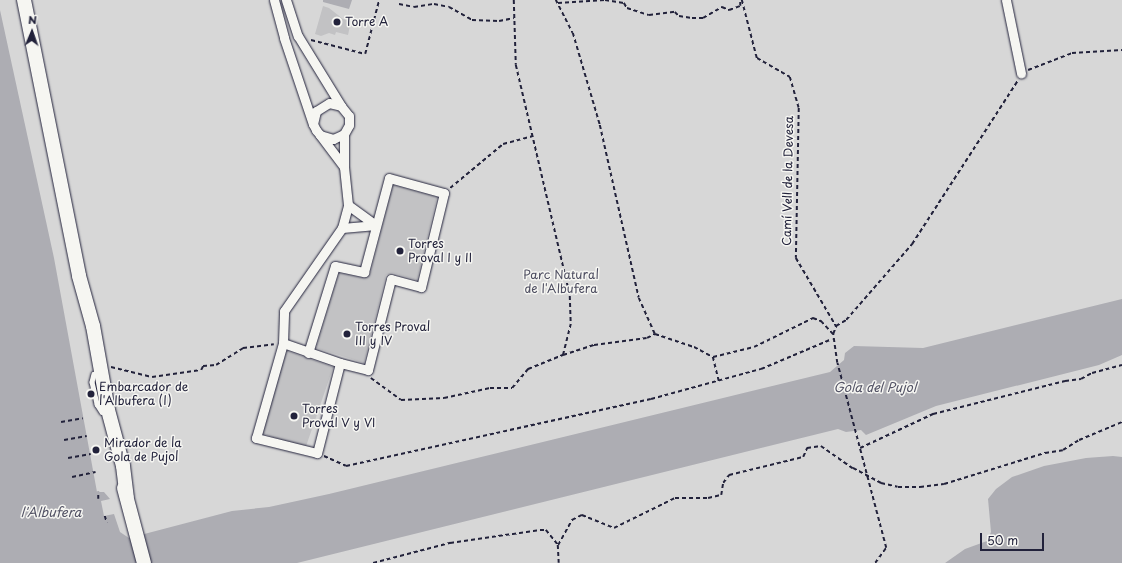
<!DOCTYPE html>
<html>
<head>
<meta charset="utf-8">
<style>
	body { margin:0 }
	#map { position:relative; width:1122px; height:563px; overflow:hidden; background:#f6f6f2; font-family:"Playpen Sans",sans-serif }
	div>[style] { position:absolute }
	.green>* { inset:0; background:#d7d7d7; transform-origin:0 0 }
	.water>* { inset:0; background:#adadb3 }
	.building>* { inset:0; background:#c2c2c4; transform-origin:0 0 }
	.path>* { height:1.5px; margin-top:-0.75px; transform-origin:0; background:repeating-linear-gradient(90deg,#22223b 0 4px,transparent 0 7px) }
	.roads { filter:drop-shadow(0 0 1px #22223b) drop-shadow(0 0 1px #22223b) }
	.service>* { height:4.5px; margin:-2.25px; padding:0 2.25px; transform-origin:2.25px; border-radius:2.25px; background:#f6f6f2 }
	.minor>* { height:9px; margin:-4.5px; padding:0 4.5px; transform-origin:4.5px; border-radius:4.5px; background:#f6f6f2 }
	.primary>* { height:14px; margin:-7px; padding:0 7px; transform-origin:7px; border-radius:7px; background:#f6f6f2 }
	.dots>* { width:11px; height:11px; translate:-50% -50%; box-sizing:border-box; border:2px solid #f6f6f2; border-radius:50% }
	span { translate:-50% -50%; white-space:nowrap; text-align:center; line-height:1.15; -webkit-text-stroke:3px #f6f6f2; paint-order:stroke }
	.poi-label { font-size:12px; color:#22223b }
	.left { translate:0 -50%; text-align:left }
	.street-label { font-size:12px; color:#22223b }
	.park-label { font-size:12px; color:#4f4f62 }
	.water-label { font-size:13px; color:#535365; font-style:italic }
	.north { position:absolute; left:12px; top:12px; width:40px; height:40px; -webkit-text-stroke:3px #f6f6f2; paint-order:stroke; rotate:2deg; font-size:11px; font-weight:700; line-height:16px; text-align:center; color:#22223b }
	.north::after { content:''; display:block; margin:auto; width:14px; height:18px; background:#22223b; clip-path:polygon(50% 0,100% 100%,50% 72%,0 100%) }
	.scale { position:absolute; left:980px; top:533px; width:64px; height:18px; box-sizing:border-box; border:2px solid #22223b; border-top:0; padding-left:5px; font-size:12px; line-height:14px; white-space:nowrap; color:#22223b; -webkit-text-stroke:3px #f6f6f2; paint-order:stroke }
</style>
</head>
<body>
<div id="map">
	<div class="green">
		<div style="left:0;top:0;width:1122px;height:563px"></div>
	</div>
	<div class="water">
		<div style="clip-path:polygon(323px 0,352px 0,349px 9px,323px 2px)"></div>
		<div style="clip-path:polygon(0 10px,54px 258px,97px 492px,104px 492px,110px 499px,101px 501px,104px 516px,114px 514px,120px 532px,129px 538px,232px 511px,269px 507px,329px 494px,830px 372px,844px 360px,845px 353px,854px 346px,923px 348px,1122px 299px,1122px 355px,1099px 365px,936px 406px,866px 435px,861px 430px,846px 432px,838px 429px,297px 563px,0 563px)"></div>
		<div style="clip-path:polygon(1113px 456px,1122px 457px,1122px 563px,945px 563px,965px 549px,987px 541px,991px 532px,988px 499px,996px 489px,1012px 477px,1044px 466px,1086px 458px)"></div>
	</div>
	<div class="building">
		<div style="clip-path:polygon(323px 6px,329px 8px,343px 19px,351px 21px,348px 35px,336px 32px,335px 35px,329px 33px,321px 36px,315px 34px)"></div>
		<div style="clip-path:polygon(393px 185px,437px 197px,417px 280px,393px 273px,386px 275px,364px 363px,316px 348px,339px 273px,363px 278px,370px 274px)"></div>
		<div style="left:287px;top:351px;width:49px;height:86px;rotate:19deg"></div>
	</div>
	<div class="path">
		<div style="left:514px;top:0;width:65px;rotate:88.2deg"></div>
		<div style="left:516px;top:65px;width:237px;rotate:76.8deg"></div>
		<div style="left:570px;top:296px;width:28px;rotate:88deg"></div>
		<div style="left:571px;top:324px;width:32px;rotate:104deg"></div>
		<div style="left:556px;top:0;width:37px;rotate:63deg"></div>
		<div style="left:573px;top:33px;width:96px;rotate:73.6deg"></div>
		<div style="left:600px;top:125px;width:177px;rotate:77.3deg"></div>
		<div style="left:639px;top:298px;width:39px;rotate:66deg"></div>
		<div style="left:655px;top:334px;width:41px;rotate:18.4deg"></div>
		<div style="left:694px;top:347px;width:21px;rotate:28deg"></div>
		<div style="left:713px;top:357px;width:42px;rotate:-13.7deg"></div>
		<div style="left:754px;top:347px;width:66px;rotate:-26.2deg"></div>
		<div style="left:813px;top:318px;width:9px;rotate:21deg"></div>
		<div style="left:821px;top:321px;width:18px;rotate:47deg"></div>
		<div style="left:742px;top:0;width:60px;rotate:75.5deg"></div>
		<div style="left:757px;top:58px;width:38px;rotate:30deg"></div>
		<div style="left:790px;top:77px;width:32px;rotate:74deg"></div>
		<div style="left:799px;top:108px;width:150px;rotate:91.1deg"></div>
		<div style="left:796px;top:258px;width:79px;rotate:59.5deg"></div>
		<div style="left:558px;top:3px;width:47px;rotate:-3.7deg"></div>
		<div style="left:605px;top:0;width:19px;rotate:9deg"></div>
		<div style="left:624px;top:3px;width:6px;rotate:59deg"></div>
		<div style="left:627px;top:8px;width:23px;rotate:18deg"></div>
		<div style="left:649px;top:15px;width:26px;rotate:-7deg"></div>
		<div style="left:675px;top:12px;width:6px;rotate:45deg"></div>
		<div style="left:679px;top:16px;width:13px;rotate:9deg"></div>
		<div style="left:692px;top:18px;width:11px"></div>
		<div style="left:703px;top:18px;width:22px;rotate:-30deg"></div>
		<div style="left:722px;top:7px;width:8px;rotate:23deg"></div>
		<div style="left:729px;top:10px;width:12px;rotate:-20deg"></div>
		<div style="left:740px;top:6px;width:6px;rotate:-90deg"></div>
		<div style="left:399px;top:4px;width:15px;rotate:11deg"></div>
		<div style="left:414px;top:7px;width:20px;rotate:-9deg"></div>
		<div style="left:434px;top:4px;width:15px;rotate:11deg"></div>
		<div style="left:449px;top:7px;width:26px;rotate:29deg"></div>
		<div style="left:472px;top:20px;width:27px;rotate:2deg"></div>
		<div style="left:499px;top:21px;width:15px;rotate:-11deg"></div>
		<div style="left:311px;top:40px;width:56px;rotate:14.5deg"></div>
		<div style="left:365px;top:54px;width:56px;rotate:-75.5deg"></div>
		<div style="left:1028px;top:70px;width:47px;rotate:-21.1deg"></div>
		<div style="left:1072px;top:53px;width:50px;rotate:-3.4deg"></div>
		<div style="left:450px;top:188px;width:69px;rotate:-39.7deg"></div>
		<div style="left:503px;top:144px;width:30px;rotate:-15deg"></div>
		<div style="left:713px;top:357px;width:25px;rotate:76deg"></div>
		<div style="left:111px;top:367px;width:42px;rotate:13.7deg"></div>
		<div style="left:152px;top:377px;width:49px;rotate:-8.1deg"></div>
		<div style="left:201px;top:370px;width:4px;rotate:-63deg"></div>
		<div style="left:203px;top:366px;width:13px;rotate:-4deg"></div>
		<div style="left:216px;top:365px;width:32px;rotate:-32deg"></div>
		<div style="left:243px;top:348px;width:31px;rotate:-7deg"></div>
		<div style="left:371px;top:378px;width:37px;rotate:36deg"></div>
		<div style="left:401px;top:400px;width:43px;rotate:-2.7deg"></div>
		<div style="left:444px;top:398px;width:47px;rotate:-12.3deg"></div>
		<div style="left:490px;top:388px;width:22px"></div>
		<div style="left:512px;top:388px;width:25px;rotate:-50deg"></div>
		<div style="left:528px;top:369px;width:38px;rotate:-22deg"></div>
		<div style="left:563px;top:355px;width:33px;rotate:-18deg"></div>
		<div style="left:594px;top:345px;width:53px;rotate:-7.5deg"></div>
		<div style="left:647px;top:338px;width:9px;rotate:-27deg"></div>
		<div style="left:61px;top:422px;width:22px;rotate:-10deg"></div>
		<div style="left:64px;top:440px;width:23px;rotate:-10deg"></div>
		<div style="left:860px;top:448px;width:81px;rotate:-25deg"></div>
		<div style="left:933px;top:414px;width:136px;rotate:-14deg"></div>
		<div style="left:1065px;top:381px;width:16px;rotate:-7deg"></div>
		<div style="left:1081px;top:379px;width:13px;rotate:-29deg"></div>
		<div style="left:1092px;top:373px;width:31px;rotate:-15deg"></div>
		<div style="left:324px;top:456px;width:24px;rotate:24deg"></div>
		<div style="left:346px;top:466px;width:312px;rotate:-12.4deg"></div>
		<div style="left:651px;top:399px;width:114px;rotate:-15.3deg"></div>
		<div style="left:761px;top:369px;width:77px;rotate:-22.9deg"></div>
		<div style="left:68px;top:458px;width:23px;rotate:-10deg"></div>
		<div style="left:72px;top:477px;width:24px;rotate:-12deg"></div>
		<div style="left:98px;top:499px;width:7px;rotate:-90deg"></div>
		<div style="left:105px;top:516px;width:7px;rotate:74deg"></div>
		<div style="left:558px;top:545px;width:18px;rotate:87deg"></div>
		<div style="left:373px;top:563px;width:80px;rotate:-14.6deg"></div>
		<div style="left:450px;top:543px;width:91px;rotate:-8.2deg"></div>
		<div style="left:540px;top:530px;width:6px"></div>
		<div style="left:546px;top:530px;width:19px;rotate:51deg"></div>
		<div style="left:558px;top:545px;width:29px;rotate:-61deg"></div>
		<div style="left:572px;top:520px;width:11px;rotate:-27deg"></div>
		<div style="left:582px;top:515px;width:35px;rotate:22deg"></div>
		<div style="left:614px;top:528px;width:68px;rotate:-26.2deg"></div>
		<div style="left:675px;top:498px;width:33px"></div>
		<div style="left:708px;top:498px;width:13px;rotate:-13deg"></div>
		<div style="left:721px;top:495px;width:12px;rotate:-81deg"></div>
		<div style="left:723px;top:483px;width:10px;rotate:-53deg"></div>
		<div style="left:729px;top:475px;width:76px;rotate:-13.7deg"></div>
		<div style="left:803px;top:457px;width:10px;rotate:-66deg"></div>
		<div style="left:807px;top:448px;width:14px;rotate:-8deg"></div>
		<div style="left:821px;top:446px;width:39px;rotate:35deg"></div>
		<div style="left:853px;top:468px;width:32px;rotate:28deg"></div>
		<div style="left:881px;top:483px;width:17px;rotate:13deg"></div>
		<div style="left:898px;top:487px;width:22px"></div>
		<div style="left:920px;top:487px;width:24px;rotate:-7deg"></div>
		<div style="left:944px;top:484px;width:106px;rotate:-17.1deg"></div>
		<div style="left:1045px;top:453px;width:18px;rotate:-9deg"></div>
		<div style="left:1063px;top:450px;width:19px;rotate:-32deg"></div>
		<div style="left:1079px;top:440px;width:47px;rotate:-22.7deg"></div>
		<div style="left:875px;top:563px;width:19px;rotate:-54deg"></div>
		<div style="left:886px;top:548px;width:191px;rotate:-104.8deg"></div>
		<div style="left:837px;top:363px;width:29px;rotate:-98deg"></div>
		<div style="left:833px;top:334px;width:9px;rotate:-69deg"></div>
		<div style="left:836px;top:326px;width:12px;rotate:-31deg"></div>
		<div style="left:846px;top:320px;width:101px;rotate:-49deg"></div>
		<div style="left:912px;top:244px;width:195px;rotate:-57.1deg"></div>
	</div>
	<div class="roads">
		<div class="service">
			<div style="left:94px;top:374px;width:8px;rotate:104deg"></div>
			<div style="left:92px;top:382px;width:23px;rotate:77deg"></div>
			<div style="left:97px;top:404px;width:9px;rotate:58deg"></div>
		</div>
		<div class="minor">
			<div style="left:274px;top:0;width:39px;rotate:75deg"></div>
			<div style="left:284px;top:38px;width:91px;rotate:71.4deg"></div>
			<div style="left:313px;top:124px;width:7px;rotate:63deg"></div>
			<div style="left:316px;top:130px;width:6px;rotate:51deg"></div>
			<div style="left:320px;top:135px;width:14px;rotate:17deg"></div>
			<div style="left:333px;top:139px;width:12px;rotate:-24deg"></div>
			<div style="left:344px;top:134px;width:10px;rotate:-61deg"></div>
			<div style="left:349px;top:125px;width:9px;rotate:-90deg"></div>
			<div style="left:349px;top:116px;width:13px;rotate:-129deg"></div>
			<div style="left:341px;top:106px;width:12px;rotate:-166deg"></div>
			<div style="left:329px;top:103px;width:15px;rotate:148deg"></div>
			<div style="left:316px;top:111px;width:13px;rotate:103deg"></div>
			<div style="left:286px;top:0;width:38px;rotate:72deg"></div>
			<div style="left:298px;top:36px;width:82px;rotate:58.4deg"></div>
			<div style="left:1006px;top:0;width:75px;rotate:78.4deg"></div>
			<div style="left:320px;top:135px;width:40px;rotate:53deg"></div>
			<div style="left:348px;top:205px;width:34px;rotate:36deg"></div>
			<div style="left:342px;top:228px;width:34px;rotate:-5deg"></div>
			<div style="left:283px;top:343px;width:60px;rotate:19.3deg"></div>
			<div style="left:308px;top:353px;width:91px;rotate:-72.8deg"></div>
			<div style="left:335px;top:266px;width:30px;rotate:12deg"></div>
			<div style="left:364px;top:272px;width:97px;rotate:-75.1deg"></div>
			<div style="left:389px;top:178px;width:57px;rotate:15.3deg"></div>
			<div style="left:444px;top:193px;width:97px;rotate:103.7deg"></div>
			<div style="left:421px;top:287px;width:31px;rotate:-165deg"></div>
			<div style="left:391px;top:279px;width:94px;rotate:104.2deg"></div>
			<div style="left:368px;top:370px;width:29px;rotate:-166deg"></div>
			<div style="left:340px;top:363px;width:93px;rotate:104.3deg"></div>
			<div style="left:317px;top:453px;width:63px;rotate:-166.2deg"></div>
			<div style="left:256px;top:438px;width:99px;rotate:-74.1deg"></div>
			<div style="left:283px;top:343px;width:32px;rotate:-88deg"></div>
			<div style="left:284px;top:311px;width:101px;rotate:-55.1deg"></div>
			<div style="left:342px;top:228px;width:24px;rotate:-75deg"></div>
			<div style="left:348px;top:205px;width:38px;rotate:-96deg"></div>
			<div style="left:344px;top:167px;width:33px;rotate:-90deg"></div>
		</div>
		<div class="primary">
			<div style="left:24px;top:0;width:281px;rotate:78.7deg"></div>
			<div style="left:79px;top:276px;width:52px;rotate:74.4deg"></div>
			<div style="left:93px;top:326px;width:85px;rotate:79.9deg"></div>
			<div style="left:108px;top:410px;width:58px;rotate:75deg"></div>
			<div style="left:123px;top:466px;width:31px;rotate:83deg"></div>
			<div style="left:124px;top:488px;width:78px;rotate:75.1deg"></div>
		</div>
	</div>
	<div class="dots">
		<div style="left:337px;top:22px;background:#22223b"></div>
		<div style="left:400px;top:251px;background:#22223b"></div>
		<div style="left:347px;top:334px;background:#22223b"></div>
		<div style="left:91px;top:394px;background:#22223b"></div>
		<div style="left:294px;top:416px;background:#22223b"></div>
		<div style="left:96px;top:450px;background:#22223b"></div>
	</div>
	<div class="poi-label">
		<span class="left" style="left:345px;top:22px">Torre A</span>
		<span class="left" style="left:408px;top:251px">Torres<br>Proval I y II</span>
		<span class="left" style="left:355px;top:334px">Torres Proval<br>III y IV</span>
		<span class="left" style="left:99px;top:394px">Embarcador de<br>l'Albufera (I)</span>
		<span class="left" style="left:302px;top:416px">Torres<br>Proval V y VI</span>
		<span class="left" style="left:104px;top:450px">Mirador de la<br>Gola de Pujol</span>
	</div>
	<div class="street-label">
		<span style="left:788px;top:181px;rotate:-89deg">Camí Vell de la Devesa</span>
	</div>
	<div class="park-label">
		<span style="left:561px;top:282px">Parc Natural<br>de l'Albufera</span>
	</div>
	<div class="water-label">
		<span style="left:875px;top:387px">Gola del Pujol</span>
		<span style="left:51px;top:512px">l'Albufera</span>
	</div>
	<div class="north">N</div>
	<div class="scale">50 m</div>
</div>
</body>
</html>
